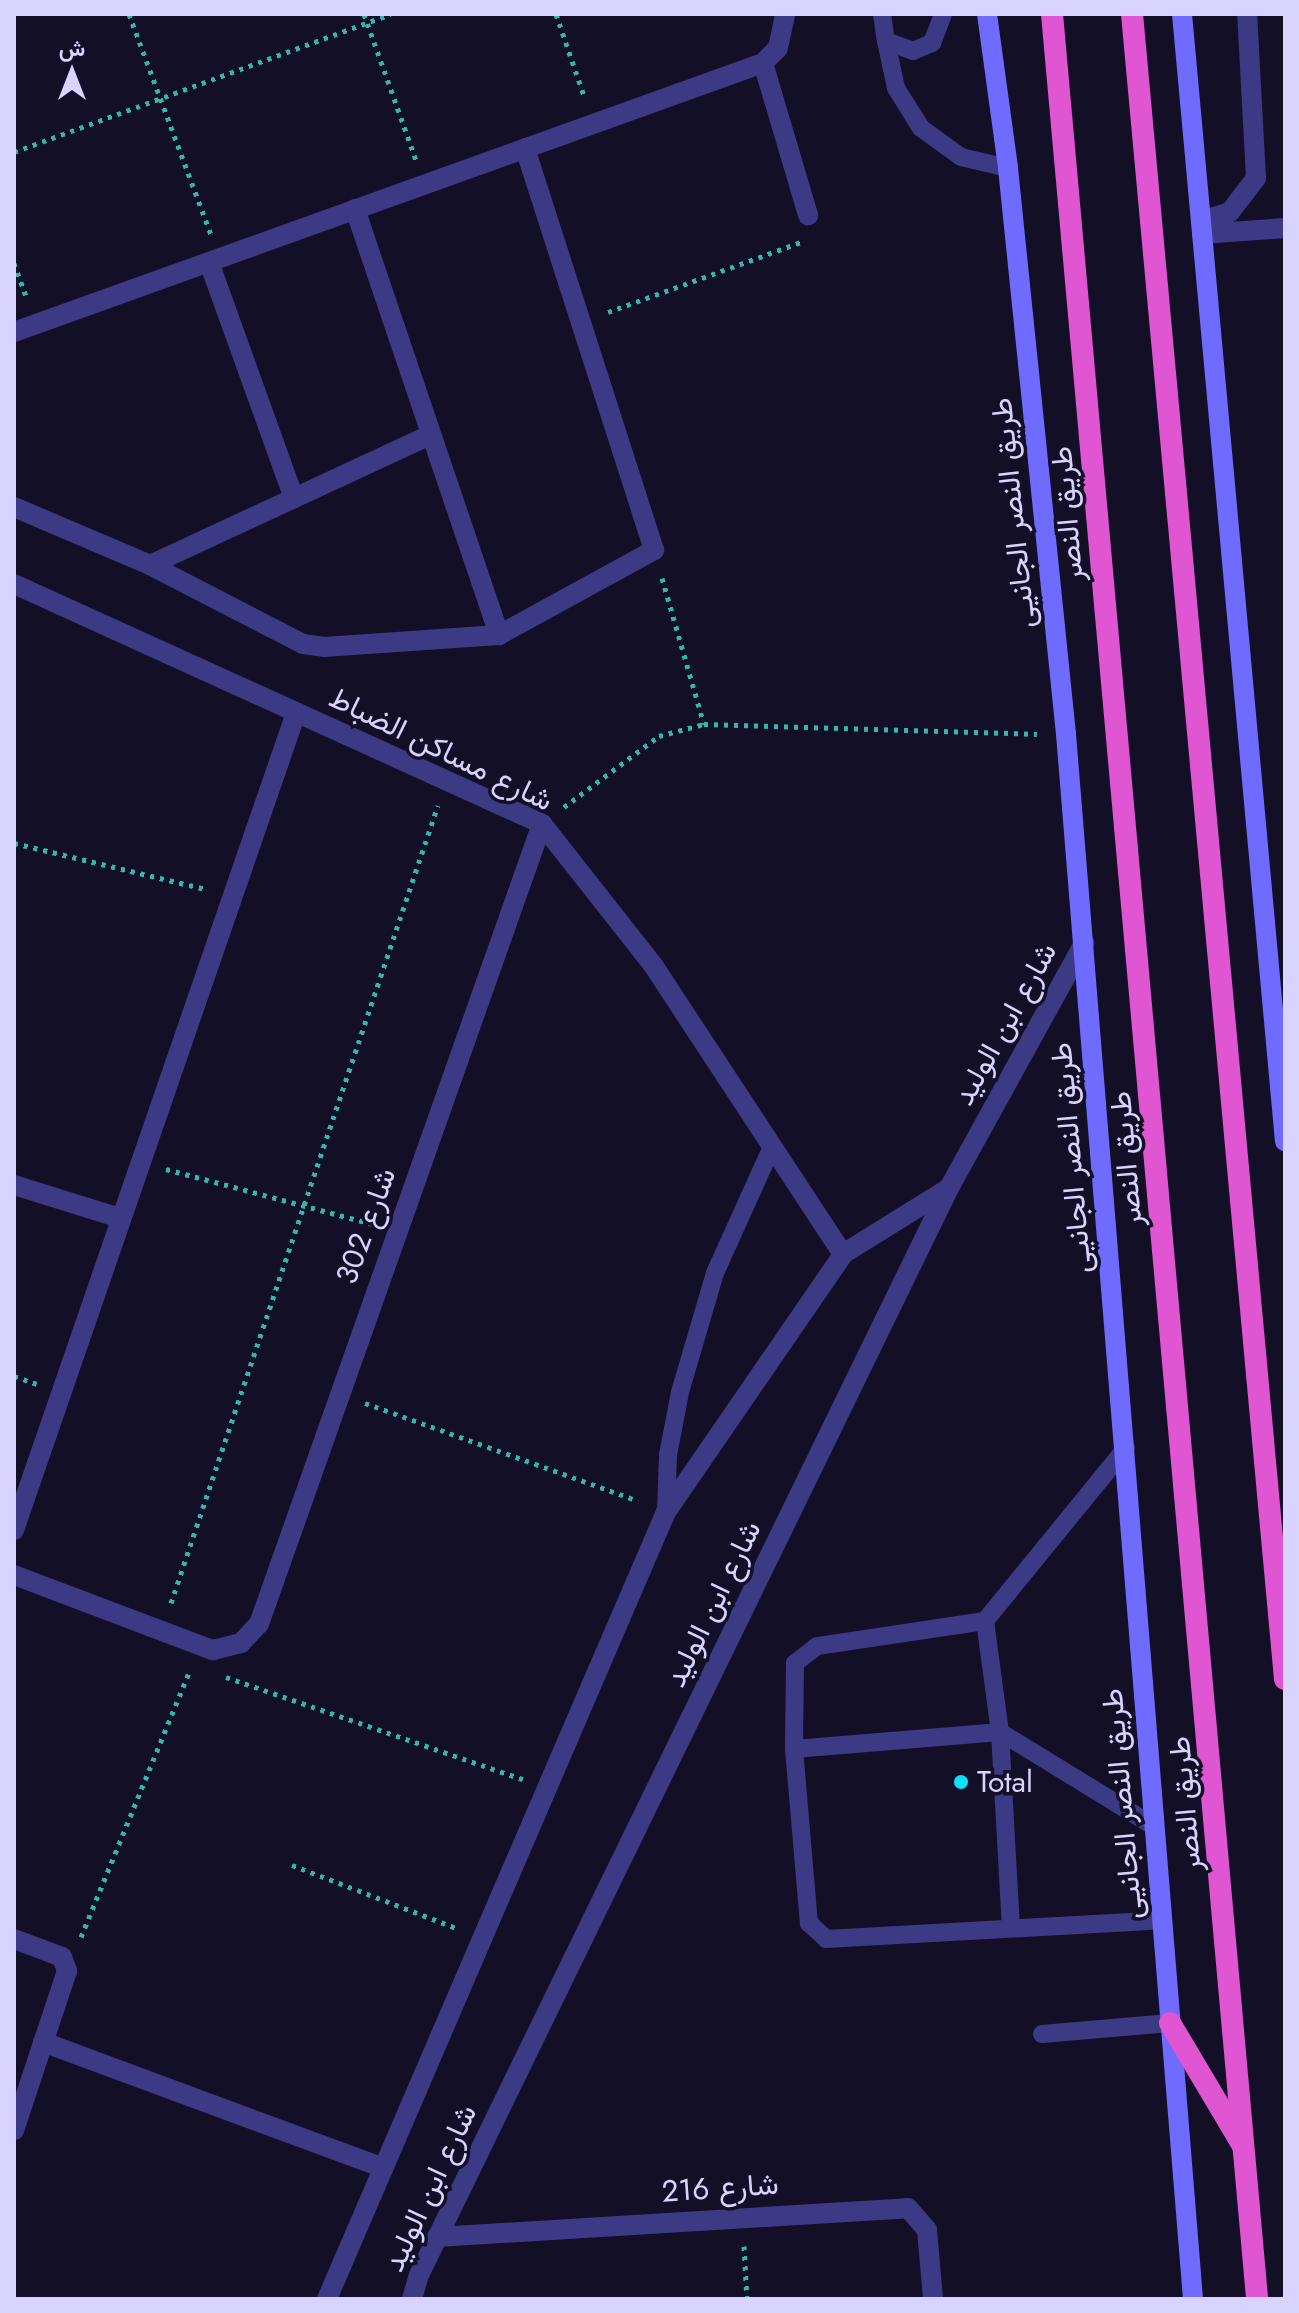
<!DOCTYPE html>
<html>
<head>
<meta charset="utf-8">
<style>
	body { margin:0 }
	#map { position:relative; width:1299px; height:2313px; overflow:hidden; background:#130f26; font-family:Jost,Vazirmatn,sans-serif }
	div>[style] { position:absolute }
	.path>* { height:5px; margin-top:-2.5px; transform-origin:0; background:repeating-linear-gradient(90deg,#2fb8b0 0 4px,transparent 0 10px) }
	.service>* { height:18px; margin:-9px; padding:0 9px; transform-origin:9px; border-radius:9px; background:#3d3a85 }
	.minor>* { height:20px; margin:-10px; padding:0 10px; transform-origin:10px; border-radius:10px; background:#3d3a85 }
	.secondary>* { height:20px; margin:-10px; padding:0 10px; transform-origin:10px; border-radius:10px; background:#6f6bff }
	.trunk>* { height:22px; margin:-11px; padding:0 11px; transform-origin:11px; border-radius:11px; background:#e055d1 }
	.dots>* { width:22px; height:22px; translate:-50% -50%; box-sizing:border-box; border:4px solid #130f26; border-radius:50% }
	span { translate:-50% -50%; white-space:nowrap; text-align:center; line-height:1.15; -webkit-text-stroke:7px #130f26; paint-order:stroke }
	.street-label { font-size:30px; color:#d9d4ff }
	.poi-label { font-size:30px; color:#d9d4ff }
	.left { translate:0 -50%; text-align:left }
	.frame { position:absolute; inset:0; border:16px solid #d9d4ff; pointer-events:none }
	.north { position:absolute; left:32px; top:32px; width:80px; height:80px; -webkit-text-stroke:6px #130f26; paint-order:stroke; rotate:0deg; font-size:22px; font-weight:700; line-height:32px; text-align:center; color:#d9d4ff }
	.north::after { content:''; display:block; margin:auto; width:28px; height:36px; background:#d9d4ff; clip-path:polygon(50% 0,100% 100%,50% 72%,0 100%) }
</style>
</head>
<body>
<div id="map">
	<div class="path">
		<div style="left:129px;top:14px;width:235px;rotate:69.6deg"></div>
		<div style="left:364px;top:14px;width:155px;rotate:70.4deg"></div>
		<div style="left:556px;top:14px;width:87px;rotate:71.1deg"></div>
		<div style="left:14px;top:152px;width:401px;rotate:-20.1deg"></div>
		<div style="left:14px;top:263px;width:38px;rotate:70deg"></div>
		<div style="left:608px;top:312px;width:205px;rotate:-19.9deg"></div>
		<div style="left:662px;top:578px;width:152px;rotate:74deg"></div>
		<div style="left:564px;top:807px;width:119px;rotate:-36.8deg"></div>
		<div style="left:659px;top:736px;width:47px;rotate:-14.9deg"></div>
		<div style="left:704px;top:724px;width:333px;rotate:1.7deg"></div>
		<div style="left:14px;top:843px;width:197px;rotate:13.5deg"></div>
		<div style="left:166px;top:1169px;width:213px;rotate:14.9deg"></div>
		<div style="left:14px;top:1376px;width:24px;rotate:19deg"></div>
		<div style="left:365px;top:1403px;width:290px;rotate:19.7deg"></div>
		<div style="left:171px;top:1603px;width:841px;rotate:-71.5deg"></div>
		<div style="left:226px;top:1677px;width:314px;rotate:19deg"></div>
		<div style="left:292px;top:1865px;width:179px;rotate:21deg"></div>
		<div style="left:81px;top:1937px;width:286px;rotate:-67.8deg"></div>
		<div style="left:744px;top:2246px;width:53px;rotate:86.8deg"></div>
	</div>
	<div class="service">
		<div style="left:882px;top:14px;width:27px;rotate:82deg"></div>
		<div style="left:886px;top:41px;width:29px;rotate:20deg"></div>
		<div style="left:913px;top:51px;width:21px;rotate:-23deg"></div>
		<div style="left:932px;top:43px;width:31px;rotate:-69deg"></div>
		<div style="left:886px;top:41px;width:48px;rotate:78deg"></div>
		<div style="left:896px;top:88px;width:47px;rotate:58deg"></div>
		<div style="left:921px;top:128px;width:49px;rotate:35.9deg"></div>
		<div style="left:961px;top:157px;width:48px;rotate:13.2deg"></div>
		<div style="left:1126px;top:1448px;width:223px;rotate:129.2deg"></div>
		<div style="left:985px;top:1621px;width:170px;rotate:171.5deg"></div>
		<div style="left:817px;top:1646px;width:28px;rotate:142deg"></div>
		<div style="left:795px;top:1663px;width:86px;rotate:90.7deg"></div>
		<div style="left:794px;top:1749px;width:175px;rotate:85.1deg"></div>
		<div style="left:809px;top:1923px;width:23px;rotate:43deg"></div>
		<div style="left:826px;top:1939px;width:337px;rotate:-3.2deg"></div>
		<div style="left:666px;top:1512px;width:57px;rotate:-88deg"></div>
		<div style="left:668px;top:1455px;width:64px;rotate:-79.2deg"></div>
		<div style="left:680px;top:1392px;width:124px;rotate:-73.6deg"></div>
		<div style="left:715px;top:1273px;width:138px;rotate:-65.7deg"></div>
		<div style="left:985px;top:1621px;width:112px;rotate:82.3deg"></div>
		<div style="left:1000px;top:1732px;width:195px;rotate:86.8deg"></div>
		<div style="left:794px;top:1749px;width:207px;rotate:-4.7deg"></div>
		<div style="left:1000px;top:1732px;width:178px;rotate:31.5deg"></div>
		<div style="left:1042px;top:2034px;width:128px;rotate:-4.9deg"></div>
	</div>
	<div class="minor">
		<div style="left:763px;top:63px;width:159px;rotate:73.5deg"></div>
		<div style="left:355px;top:209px;width:450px;rotate:71.3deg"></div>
		<div style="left:1201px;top:221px;width:30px;rotate:-17deg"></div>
		<div style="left:1230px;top:212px;width:43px;rotate:-52.6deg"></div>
		<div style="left:1256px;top:178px;width:164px;rotate:-93.1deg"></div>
		<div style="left:1202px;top:234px;width:83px;rotate:-4.1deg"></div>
		<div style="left:210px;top:265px;width:248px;rotate:70.2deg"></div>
		<div style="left:14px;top:332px;width:796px;rotate:-19.76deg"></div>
		<div style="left:763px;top:63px;width:21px;rotate:-45deg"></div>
		<div style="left:778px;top:48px;width:35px;rotate:-78deg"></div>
		<div style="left:14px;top:507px;width:148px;rotate:23.1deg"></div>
		<div style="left:150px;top:565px;width:172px;rotate:27.3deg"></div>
		<div style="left:303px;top:644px;width:21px;rotate:8deg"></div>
		<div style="left:324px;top:647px;width:175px;rotate:-3.9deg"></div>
		<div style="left:499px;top:635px;width:177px;rotate:-28.7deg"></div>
		<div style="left:654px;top:550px;width:422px;rotate:-107.8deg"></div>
		<div style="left:150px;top:565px;width:306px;rotate:-24.9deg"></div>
		<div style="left:14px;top:584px;width:580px;rotate:24.44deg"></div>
		<div style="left:542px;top:824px;width:179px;rotate:51.8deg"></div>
		<div style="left:653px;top:965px;width:346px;rotate:56.7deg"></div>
		<div style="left:14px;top:1185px;width:111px;rotate:17.3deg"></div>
		<div style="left:14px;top:1530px;width:864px;rotate:-70.96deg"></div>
		<div style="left:14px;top:1575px;width:213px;rotate:20.7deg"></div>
		<div style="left:213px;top:1650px;width:29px;rotate:-14deg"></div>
		<div style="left:241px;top:1643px;width:26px;rotate:-47deg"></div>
		<div style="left:259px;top:1624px;width:849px;rotate:-70.52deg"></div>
		<div style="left:14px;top:1939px;width:51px;rotate:20.6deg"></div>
		<div style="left:62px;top:1957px;width:15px;rotate:70deg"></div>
		<div style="left:67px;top:1971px;width:168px;rotate:108.4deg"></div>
		<div style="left:43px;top:2042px;width:363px;rotate:20.3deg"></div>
		<div style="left:437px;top:2237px;width:472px;rotate:-3.5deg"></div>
		<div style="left:908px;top:2208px;width:29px;rotate:49deg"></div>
		<div style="left:927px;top:2230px;width:69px;rotate:85deg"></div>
		<div style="left:327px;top:2299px;width:857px;rotate:-66.7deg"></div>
		<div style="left:666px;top:1512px;width:313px;rotate:-55.5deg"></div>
		<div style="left:843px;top:1254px;width:125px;rotate:-31.9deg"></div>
		<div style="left:412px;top:2299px;width:25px;rotate:-74deg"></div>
		<div style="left:419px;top:2275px;width:1209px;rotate:-64.01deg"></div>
		<div style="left:949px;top:1188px;width:280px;rotate:-61.1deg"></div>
	</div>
	<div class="secondary">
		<div style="left:987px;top:14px;width:155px;rotate:82.2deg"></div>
		<div style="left:1008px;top:168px;width:569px;rotate:84.15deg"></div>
		<div style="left:1066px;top:734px;width:1570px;rotate:85.36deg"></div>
		<div style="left:1182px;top:14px;width:1132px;rotate:84.78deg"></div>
	</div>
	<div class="trunk">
		<div style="left:1052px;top:14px;width:2294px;rotate:84.87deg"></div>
		<div style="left:1132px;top:14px;width:1672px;rotate:84.75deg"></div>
		<div style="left:1170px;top:2023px;width:143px;rotate:59.3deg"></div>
	</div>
	<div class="dots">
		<div style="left:961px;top:1782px;background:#00e5ff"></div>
	</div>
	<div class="street-label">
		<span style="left:1013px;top:513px;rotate:-96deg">طريق النصر الجانيى</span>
		<span style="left:1067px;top:514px;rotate:-95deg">طريق النصر</span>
		<span style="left:441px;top:749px;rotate:26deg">شارع مساكن الضباط</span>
		<span style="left:1005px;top:1024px;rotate:-61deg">شارع ابن الوليد</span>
		<span style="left:1071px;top:1158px;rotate:-95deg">طريق النصر الجانيى</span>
		<span style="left:1126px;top:1159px;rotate:-95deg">طريق النصر</span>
		<span style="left:366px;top:1226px;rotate:-70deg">شارع 302</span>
		<span style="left:713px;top:1604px;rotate:-64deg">شارع ابن الوليد</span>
		<span style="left:1122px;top:1804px;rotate:-95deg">طريق النصر الجانيى</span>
		<span style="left:1185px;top:1804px;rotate:-95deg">طريق النصر</span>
		<span style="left:430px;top:2188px;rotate:-65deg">شارع ابن الوليد</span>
		<span style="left:720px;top:2188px;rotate:-4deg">شارع 216</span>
	</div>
	<div class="poi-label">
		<span class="left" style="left:977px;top:1782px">Total</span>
	</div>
	<div class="frame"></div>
	<div class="north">ش</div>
</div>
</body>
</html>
